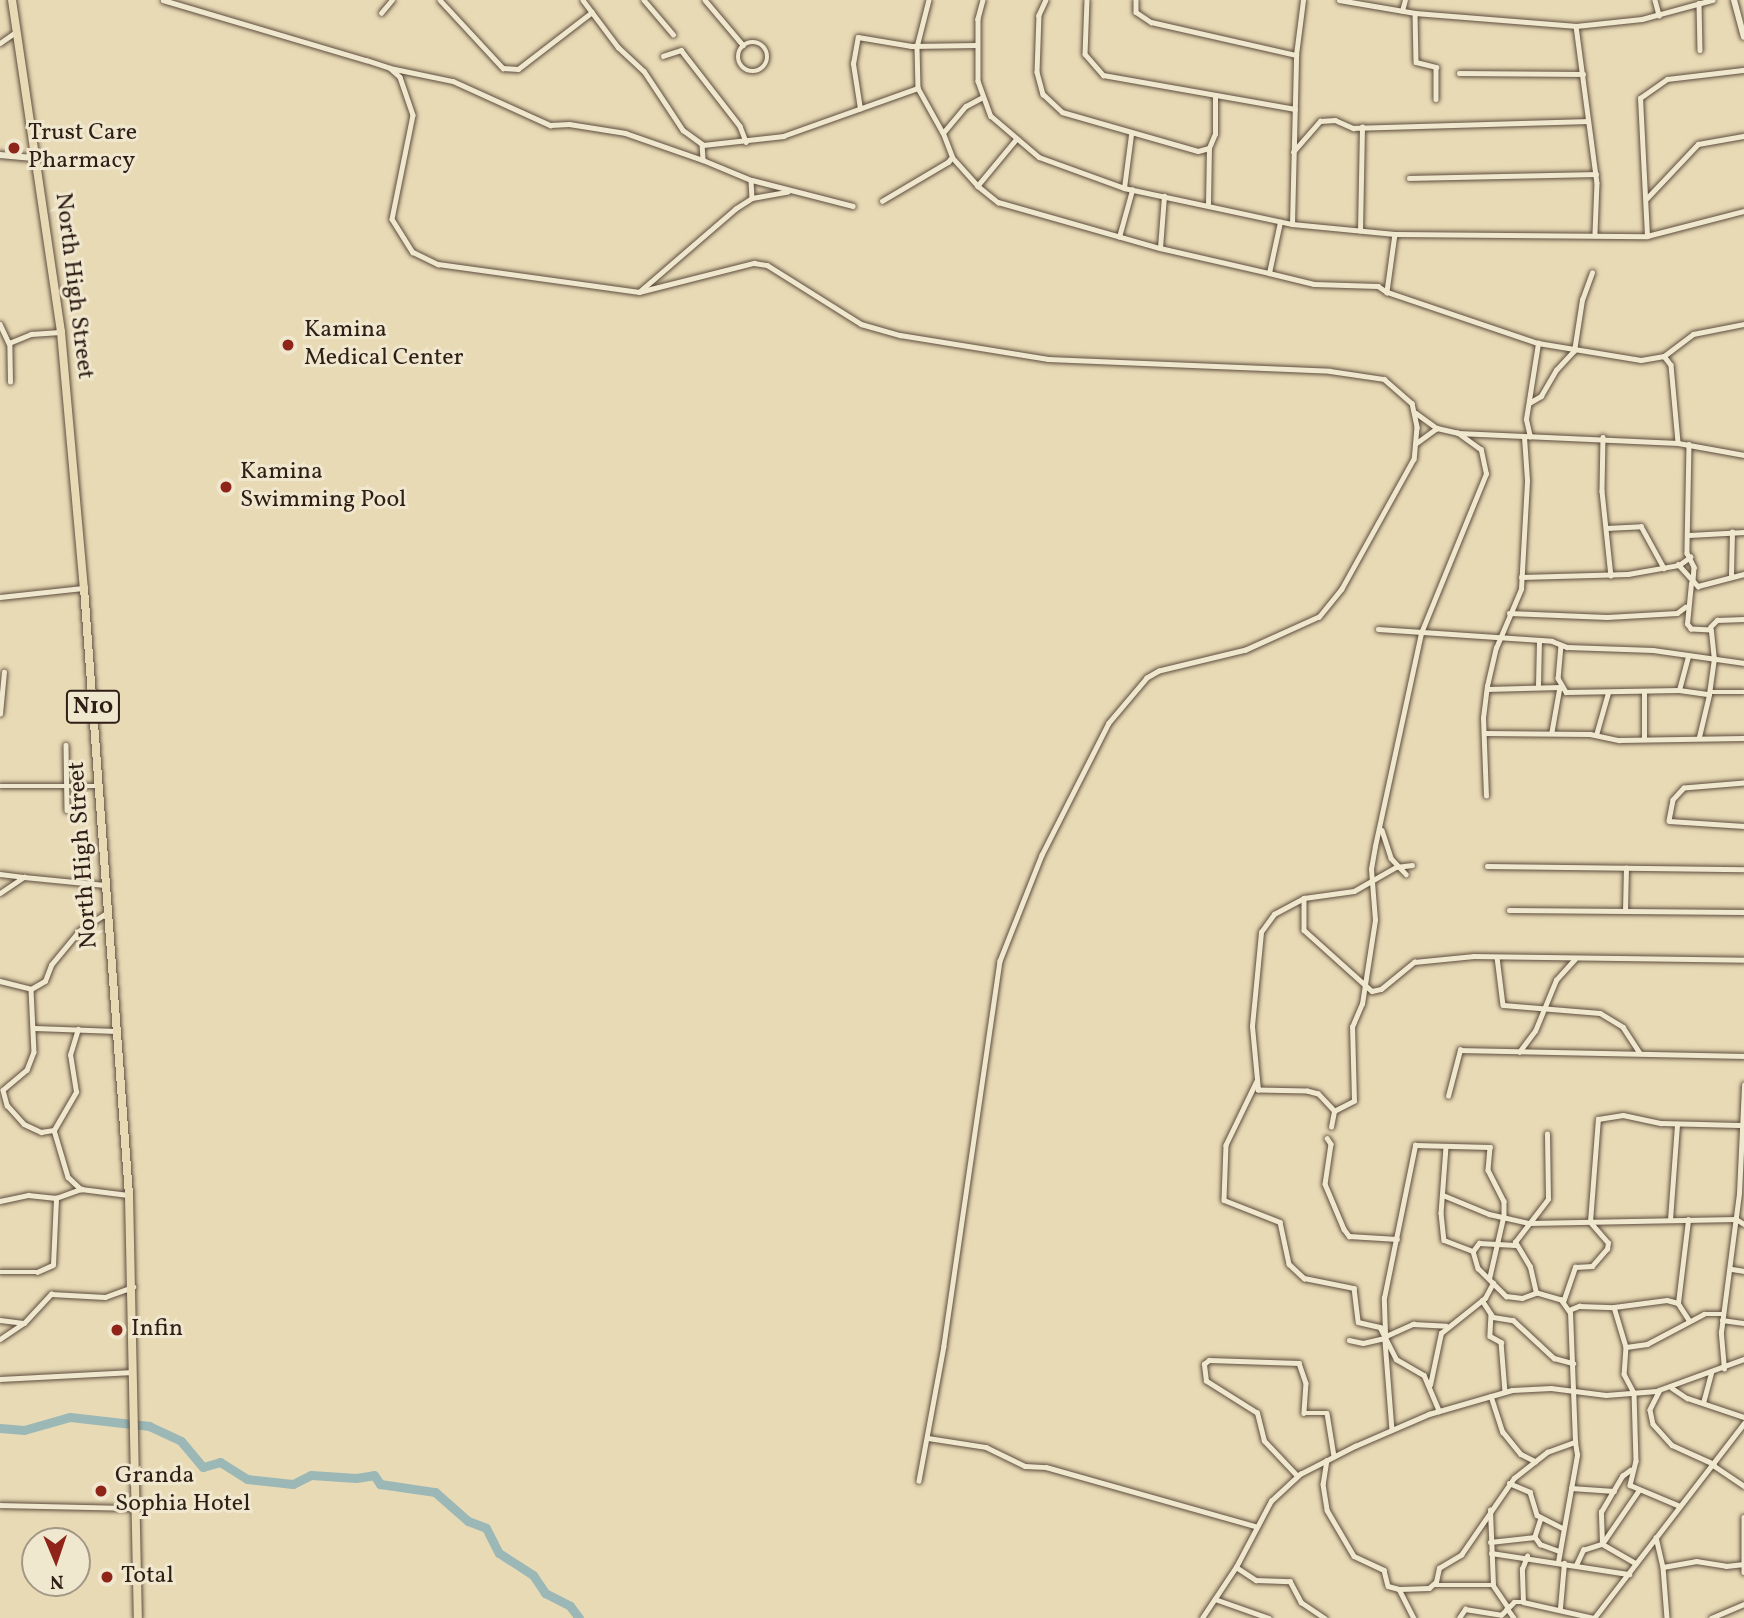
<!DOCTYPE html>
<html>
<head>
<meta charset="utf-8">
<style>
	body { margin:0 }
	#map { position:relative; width:1744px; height:1618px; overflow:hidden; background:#e8dab5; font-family:Vollkorn,serif }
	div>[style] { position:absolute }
	.river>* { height:9px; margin:-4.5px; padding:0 4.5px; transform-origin:4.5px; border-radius:4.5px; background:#9bb8b7 }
	.roads { filter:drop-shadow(0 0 2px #5d4d3e) drop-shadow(0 0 2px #5d4d3e) }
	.street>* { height:4.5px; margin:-2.25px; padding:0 2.25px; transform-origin:2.25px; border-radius:2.25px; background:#f0e7cf }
	.street>.ring { margin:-2.25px; padding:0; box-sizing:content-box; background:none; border:4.5px solid #f0e7cf; border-radius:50% }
	.secondary>* { height:6px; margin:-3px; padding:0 3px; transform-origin:3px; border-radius:3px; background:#f0e7cf }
	.highway>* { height:8px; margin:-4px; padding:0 4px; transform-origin:4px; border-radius:4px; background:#e8dab5 }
	.dots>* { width:19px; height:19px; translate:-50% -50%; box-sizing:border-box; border:4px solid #f0e7cf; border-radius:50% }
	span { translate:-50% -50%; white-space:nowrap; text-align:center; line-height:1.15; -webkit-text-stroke:6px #f0e7cf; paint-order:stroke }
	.shield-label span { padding:2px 5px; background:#f0e7cf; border:2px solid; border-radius:5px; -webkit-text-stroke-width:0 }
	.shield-label { font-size:23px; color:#2f1e16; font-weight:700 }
	.poi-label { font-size:24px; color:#2f1e16 }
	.left { translate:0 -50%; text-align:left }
	.street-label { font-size:24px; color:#2f1e16 }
	.north { position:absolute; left:21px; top:1527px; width:70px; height:70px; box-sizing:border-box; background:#f0e7cf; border:2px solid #a39785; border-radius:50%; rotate:178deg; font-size:19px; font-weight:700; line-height:28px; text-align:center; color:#2f1e16 }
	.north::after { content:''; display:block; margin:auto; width:24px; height:32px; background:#8f2418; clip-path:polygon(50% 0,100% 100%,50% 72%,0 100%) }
</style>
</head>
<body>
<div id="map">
	<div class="river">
		<div style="left:0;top:1428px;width:24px;rotate:5deg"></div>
		<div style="left:24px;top:1430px;width:48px;rotate:-15.8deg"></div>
		<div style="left:70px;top:1417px;width:80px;rotate:6.5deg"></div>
		<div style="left:149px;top:1426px;width:35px;rotate:25deg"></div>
		<div style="left:181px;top:1441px;width:34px;rotate:50deg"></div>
		<div style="left:203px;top:1467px;width:18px;rotate:-16deg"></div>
		<div style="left:220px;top:1462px;width:32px;rotate:32deg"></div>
		<div style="left:247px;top:1479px;width:46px;rotate:6.2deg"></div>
		<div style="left:293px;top:1484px;width:20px;rotate:-27deg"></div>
		<div style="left:311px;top:1475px;width:45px;rotate:3.8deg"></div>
		<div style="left:356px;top:1478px;width:18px;rotate:-9deg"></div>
		<div style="left:374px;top:1475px;width:11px;rotate:56deg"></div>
		<div style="left:380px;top:1484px;width:56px;rotate:8.3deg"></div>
		<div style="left:435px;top:1492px;width:44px;rotate:41.3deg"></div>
		<div style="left:468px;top:1521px;width:19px;rotate:21deg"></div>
		<div style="left:486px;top:1528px;width:28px;rotate:63deg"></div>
		<div style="left:499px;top:1553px;width:40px;rotate:32.9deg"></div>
		<div style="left:533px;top:1575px;width:22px;rotate:56deg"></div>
		<div style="left:545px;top:1593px;width:28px;rotate:27deg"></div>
		<div style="left:570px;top:1606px;width:15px;rotate:53deg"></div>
	</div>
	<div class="roads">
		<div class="street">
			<div style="left:163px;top:0;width:212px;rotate:16.5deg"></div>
			<div style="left:366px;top:60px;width:25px;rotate:18deg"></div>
			<div style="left:390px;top:68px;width:13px;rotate:42deg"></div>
			<div style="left:400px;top:77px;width:40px;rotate:71.1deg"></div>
			<div style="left:413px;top:115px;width:106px;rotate:101.4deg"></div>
			<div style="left:392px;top:219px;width:39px;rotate:58deg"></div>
			<div style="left:413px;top:252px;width:28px;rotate:26deg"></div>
			<div style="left:438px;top:264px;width:203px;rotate:7.9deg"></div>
			<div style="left:639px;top:292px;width:119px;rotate:-14.2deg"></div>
			<div style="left:754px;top:263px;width:13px;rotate:9deg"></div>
			<div style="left:767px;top:265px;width:111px;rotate:32.1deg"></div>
			<div style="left:861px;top:324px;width:41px;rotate:15.8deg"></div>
			<div style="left:900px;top:335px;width:150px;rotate:9.2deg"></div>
			<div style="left:1048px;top:359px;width:282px;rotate:2.4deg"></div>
			<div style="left:1330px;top:371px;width:55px;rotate:8.4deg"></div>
			<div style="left:1384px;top:379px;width:37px;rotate:41deg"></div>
			<div style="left:1412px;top:403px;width:25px;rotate:78deg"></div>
			<div style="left:1417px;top:427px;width:32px;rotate:95deg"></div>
			<div style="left:1414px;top:459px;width:149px;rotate:119deg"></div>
			<div style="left:1342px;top:589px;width:36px;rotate:129deg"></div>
			<div style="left:1319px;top:617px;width:80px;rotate:155.7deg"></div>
			<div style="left:1246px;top:650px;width:89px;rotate:166.4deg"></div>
			<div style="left:1159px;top:671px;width:14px;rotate:150deg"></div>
			<div style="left:1147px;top:678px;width:59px;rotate:130.2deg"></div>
			<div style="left:1109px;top:723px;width:148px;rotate:116.9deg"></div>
			<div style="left:1042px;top:855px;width:114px;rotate:111.6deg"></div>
			<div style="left:1000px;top:961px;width:389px;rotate:98.3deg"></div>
			<div style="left:944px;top:1346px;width:137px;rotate:100.5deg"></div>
			<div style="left:440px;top:0;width:93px;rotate:47.2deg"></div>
			<div style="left:503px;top:68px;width:15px;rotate:4deg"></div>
			<div style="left:518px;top:69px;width:93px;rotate:-37.6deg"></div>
			<div style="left:583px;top:0;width:59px;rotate:53.3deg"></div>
			<div style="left:618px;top:47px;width:35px;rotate:43deg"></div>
			<div style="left:644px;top:71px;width:71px;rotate:56.5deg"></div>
			<div style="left:683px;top:130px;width:24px;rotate:36deg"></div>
			<div style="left:702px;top:144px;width:16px;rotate:86deg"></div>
			<div style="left:703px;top:160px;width:52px;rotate:22.6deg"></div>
			<div style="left:751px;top:180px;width:18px;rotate:87deg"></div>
			<div style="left:644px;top:0;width:45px;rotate:49.5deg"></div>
			<div style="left:705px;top:0;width:59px;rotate:49.8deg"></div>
			<div style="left:929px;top:0;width:49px;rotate:104.3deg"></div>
			<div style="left:917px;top:47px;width:41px;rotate:88.6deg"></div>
			<div style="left:918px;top:88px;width:51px;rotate:60.9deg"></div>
			<div style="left:983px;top:0;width:20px;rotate:105deg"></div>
			<div style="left:978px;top:19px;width:62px;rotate:90deg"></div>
			<div style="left:978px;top:81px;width:37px;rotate:70deg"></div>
			<div style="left:991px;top:116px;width:63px;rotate:40.5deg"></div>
			<div style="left:1039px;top:157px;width:90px;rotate:20deg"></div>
			<div style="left:1124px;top:188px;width:172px;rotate:12.1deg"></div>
			<div style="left:1292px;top:224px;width:103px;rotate:5.5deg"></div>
			<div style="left:1395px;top:234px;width:252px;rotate:0.5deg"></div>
			<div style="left:1647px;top:236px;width:100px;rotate:-14.5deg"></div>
			<div style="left:1046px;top:0;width:17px;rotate:115deg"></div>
			<div style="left:1039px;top:15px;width:57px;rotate:92deg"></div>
			<div style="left:1037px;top:72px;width:23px;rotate:75deg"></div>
			<div style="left:1043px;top:94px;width:26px;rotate:43deg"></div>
			<div style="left:1062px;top:112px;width:141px;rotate:16deg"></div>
			<div style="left:1198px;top:151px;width:11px;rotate:-15deg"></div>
			<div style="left:1209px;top:148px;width:15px;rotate:-67deg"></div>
			<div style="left:1215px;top:134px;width:37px;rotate:-90deg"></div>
			<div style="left:1087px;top:0;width:54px;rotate:92.1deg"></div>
			<div style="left:1085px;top:54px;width:28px;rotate:49deg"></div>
			<div style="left:1103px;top:75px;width:195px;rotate:10deg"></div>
			<div style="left:1136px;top:0;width:12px;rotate:90deg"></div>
			<div style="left:1136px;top:12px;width:18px;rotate:34deg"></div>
			<div style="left:1151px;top:22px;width:149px;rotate:12.8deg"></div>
			<div style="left:1339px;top:0;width:77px;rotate:9.7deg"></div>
			<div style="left:1415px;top:13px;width:162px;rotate:4.6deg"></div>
			<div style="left:1576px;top:26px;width:66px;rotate:-6.1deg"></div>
			<div style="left:1642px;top:19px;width:73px;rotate:-15.2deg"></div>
			<div style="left:1655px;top:0;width:16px;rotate:75deg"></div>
			<div style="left:1699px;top:3px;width:47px;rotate:88.8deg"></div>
			<div style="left:1402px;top:11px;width:11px;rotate:-75deg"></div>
			<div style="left:381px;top:13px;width:17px;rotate:-50deg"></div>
			<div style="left:1415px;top:13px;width:49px;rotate:88.8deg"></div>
			<div style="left:1416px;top:62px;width:21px;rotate:14deg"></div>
			<div style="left:1436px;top:67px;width:32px;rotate:90deg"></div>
			<div style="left:1576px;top:26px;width:158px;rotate:82.4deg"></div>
			<div style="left:1597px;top:183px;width:50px;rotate:92.3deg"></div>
			<div class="ring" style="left:738px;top:42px;width:25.5px;height:25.5px"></div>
			<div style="left:0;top:43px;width:19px;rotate:-35deg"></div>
			<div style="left:663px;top:56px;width:19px;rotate:-18deg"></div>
			<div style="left:681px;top:50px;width:96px;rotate:52.2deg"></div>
			<div style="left:740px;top:126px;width:17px;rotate:69deg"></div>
			<div style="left:390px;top:68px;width:64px;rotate:11.7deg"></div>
			<div style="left:453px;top:81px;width:107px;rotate:24.4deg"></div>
			<div style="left:550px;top:125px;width:19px;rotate:-3deg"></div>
			<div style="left:569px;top:124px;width:57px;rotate:9.1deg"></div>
			<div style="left:625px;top:133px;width:83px;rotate:19.1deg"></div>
			<div style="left:1459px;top:73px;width:124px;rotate:0.5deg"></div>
			<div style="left:860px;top:109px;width:46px;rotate:-98.8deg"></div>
			<div style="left:853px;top:64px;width:27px;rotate:-80deg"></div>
			<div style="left:858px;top:37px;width:54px;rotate:9.6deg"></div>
			<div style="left:911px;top:46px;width:66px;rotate:-0.9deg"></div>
			<div style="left:1016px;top:140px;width:60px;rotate:129.6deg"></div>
			<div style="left:978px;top:186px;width:26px;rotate:39deg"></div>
			<div style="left:998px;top:202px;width:168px;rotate:15.9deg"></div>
			<div style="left:1160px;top:248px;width:112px;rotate:12.9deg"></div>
			<div style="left:1269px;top:273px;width:52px;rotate:-77.8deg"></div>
			<div style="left:703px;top:145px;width:81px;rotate:-6.4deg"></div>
			<div style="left:783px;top:136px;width:143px;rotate:-19.6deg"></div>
			<div style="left:1293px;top:152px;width:41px;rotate:-48.9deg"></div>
			<div style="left:1320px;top:121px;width:15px;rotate:-4deg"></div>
			<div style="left:1335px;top:120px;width:20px;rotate:24deg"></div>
			<div style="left:1353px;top:128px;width:234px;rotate:-1.7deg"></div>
			<div style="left:952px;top:157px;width:39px;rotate:48deg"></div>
			<div style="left:1409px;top:178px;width:187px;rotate:-1.2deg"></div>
			<div style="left:752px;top:180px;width:104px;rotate:14.4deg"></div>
			<div style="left:1124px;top:188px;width:53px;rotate:-82.5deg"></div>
			<div style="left:1647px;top:198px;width:74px;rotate:-46.6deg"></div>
			<div style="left:1698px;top:144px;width:47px;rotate:-9.9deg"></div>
			<div style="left:882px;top:201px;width:77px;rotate:-30.6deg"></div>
			<div style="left:948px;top:162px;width:6px;rotate:-51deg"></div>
			<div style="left:952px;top:157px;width:26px;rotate:-111deg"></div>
			<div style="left:943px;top:133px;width:35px;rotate:-50deg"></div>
			<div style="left:966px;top:106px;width:17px;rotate:-28deg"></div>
			<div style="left:1208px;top:204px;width:55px;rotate:-89deg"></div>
			<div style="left:1292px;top:224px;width:169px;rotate:-88.6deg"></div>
			<div style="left:1296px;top:55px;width:55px;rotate:-82.7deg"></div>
			<div style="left:1360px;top:231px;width:104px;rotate:-88.9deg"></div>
			<div style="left:1395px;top:234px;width:59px;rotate:97.9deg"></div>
			<div style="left:1387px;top:292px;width:159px;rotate:18.7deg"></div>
			<div style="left:1538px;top:343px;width:104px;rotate:9.4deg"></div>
			<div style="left:1641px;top:360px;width:23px;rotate:-10deg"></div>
			<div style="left:1664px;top:356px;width:36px;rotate:-37deg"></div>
			<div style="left:1693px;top:334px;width:52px;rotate:-11.1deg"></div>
			<div style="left:1647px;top:236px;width:138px;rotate:-92.9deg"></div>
			<div style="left:1640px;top:98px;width:33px;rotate:-35deg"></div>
			<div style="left:1667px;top:79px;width:78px;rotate:-6.7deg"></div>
			<div style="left:1119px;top:237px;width:49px;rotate:-74.5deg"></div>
			<div style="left:1160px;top:248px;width:52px;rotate:-85.6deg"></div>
			<div style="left:1269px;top:273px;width:46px;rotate:13.7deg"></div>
			<div style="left:1314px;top:284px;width:64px;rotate:1.8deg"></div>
			<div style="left:1378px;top:286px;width:11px;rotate:34deg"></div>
			<div style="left:639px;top:292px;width:127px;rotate:-40.8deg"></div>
			<div style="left:735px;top:209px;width:20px;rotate:-33deg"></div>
			<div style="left:752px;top:198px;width:36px;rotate:-10deg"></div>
			<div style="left:0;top:324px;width:21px;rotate:65deg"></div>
			<div style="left:1664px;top:356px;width:11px;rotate:52deg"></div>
			<div style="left:1671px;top:365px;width:77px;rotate:84.8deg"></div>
			<div style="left:10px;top:382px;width:39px;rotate:-91deg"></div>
			<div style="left:9px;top:343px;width:24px;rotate:-22deg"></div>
			<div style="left:31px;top:334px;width:29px;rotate:-4deg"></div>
			<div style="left:1529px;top:403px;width:14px;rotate:-30deg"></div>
			<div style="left:1541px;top:396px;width:30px;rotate:-60deg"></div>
			<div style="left:1556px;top:370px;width:26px;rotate:-47deg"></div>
			<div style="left:1574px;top:351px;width:52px;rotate:-81.1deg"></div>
			<div style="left:1582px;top:300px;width:29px;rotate:-70deg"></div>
			<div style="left:1416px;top:413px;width:26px;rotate:36deg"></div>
			<div style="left:1437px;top:428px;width:22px;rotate:13deg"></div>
			<div style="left:1458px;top:433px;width:220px;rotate:2.6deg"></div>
			<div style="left:1678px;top:443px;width:67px;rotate:10.3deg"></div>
			<div style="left:1530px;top:437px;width:18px;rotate:-103deg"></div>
			<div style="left:1526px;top:419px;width:77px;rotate:-81deg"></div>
			<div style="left:1603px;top:437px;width:54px;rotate:91.1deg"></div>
			<div style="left:1602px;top:491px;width:85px;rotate:84deg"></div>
			<div style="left:1415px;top:444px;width:27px;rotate:-36deg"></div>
			<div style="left:1689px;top:444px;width:109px;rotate:91.1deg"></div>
			<div style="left:1687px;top:553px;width:16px;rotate:63deg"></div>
			<div style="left:1694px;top:567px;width:13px;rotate:94deg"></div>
			<div style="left:1606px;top:528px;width:35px;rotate:-3deg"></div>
			<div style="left:1641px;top:526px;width:48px;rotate:61.3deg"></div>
			<div style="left:1689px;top:535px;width:55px;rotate:-3.1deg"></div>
			<div style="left:1678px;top:564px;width:30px;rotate:48deg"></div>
			<div style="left:1698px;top:586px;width:48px;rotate:-14.6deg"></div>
			<div style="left:1731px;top:575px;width:43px;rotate:-88.7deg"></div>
			<div style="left:1521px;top:577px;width:107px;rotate:-1.6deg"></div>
			<div style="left:1628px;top:574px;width:52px;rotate:-10deg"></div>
			<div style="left:1679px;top:565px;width:14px;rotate:-36deg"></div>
			<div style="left:0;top:597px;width:83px;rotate:-6.2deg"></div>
			<div style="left:1509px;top:613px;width:98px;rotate:2.3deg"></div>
			<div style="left:1607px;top:617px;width:70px;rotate:-3.3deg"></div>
			<div style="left:1677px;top:613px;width:10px;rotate:-37deg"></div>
			<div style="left:1710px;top:627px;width:10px;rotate:-45deg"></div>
			<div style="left:1717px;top:620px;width:27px;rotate:-2deg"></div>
			<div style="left:1378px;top:629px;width:174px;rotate:3.9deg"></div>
			<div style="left:1552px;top:641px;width:16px;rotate:22deg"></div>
			<div style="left:1567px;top:647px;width:86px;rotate:2deg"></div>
			<div style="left:1653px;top:650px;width:92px;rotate:8.1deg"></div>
			<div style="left:1561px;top:645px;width:33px;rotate:95deg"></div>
			<div style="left:1558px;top:678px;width:16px;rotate:60deg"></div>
			<div style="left:1566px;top:692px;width:113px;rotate:-1deg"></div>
			<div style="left:1679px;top:690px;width:30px;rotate:8deg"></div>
			<div style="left:1709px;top:694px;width:34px;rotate:-82deg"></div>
			<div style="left:1714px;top:660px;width:30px;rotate:-96deg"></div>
			<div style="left:1711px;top:630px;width:20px;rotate:-177deg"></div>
			<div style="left:1691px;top:629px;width:6px;rotate:-129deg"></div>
			<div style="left:1687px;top:624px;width:41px;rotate:-84.4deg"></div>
			<div style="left:1538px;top:685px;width:44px;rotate:-88.7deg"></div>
			<div style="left:1487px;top:689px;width:73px;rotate:-1.6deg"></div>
			<div style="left:1560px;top:687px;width:46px;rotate:100.1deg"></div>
			<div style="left:1679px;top:690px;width:35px;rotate:-75deg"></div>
			<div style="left:1710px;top:692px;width:34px"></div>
			<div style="left:0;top:714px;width:42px;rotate:-84.6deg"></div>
			<div style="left:1484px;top:733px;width:106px;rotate:0.5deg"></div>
			<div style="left:1590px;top:734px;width:30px;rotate:12deg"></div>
			<div style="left:1619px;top:740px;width:125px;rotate:-0.9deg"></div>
			<div style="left:1596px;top:735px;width:44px;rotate:-74.1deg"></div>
			<div style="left:1699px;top:737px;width:43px;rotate:-76.6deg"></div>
			<div style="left:1644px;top:738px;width:45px;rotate:-90deg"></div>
			<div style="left:66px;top:745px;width:65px;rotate:89.1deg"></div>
			<div style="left:1744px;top:783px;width:60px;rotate:175.2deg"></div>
			<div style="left:1684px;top:788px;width:16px;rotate:133deg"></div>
			<div style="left:1673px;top:800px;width:21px;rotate:101deg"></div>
			<div style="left:1669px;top:821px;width:75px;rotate:3.8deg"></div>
			<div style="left:0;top:786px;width:98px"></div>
			<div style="left:1486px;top:796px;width:78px;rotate:-92.2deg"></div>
			<div style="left:1483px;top:718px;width:32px;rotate:-83deg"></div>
			<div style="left:1487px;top:686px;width:39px;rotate:-77deg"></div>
			<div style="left:1496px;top:648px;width:64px;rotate:-67deg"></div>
			<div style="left:1521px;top:589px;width:109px;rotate:-86.8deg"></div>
			<div style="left:1527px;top:480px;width:43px;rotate:-94deg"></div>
			<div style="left:1382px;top:830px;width:29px;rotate:72deg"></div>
			<div style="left:1391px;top:858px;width:22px;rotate:47deg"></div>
			<div style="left:1487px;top:866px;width:257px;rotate:0.7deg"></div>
			<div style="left:0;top:874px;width:23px;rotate:7deg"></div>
			<div style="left:0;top:893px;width:29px;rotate:-34deg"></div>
			<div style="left:24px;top:877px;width:81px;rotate:5.6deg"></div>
			<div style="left:1304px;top:898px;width:32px;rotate:90deg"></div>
			<div style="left:1304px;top:930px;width:91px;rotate:41.9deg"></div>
			<div style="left:1372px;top:991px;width:9px;rotate:-13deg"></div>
			<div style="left:1381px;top:989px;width:43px;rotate:-39.3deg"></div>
			<div style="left:1414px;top:962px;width:60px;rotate:-5.7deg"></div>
			<div style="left:1474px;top:956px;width:270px;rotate:0.8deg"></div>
			<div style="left:1509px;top:910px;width:235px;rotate:0.5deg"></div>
			<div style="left:1625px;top:911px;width:43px;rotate:-88.7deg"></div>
			<div style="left:1497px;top:957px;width:48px;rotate:82.9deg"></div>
			<div style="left:1503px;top:1005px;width:97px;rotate:4.7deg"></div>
			<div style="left:1600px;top:1013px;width:27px;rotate:31deg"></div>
			<div style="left:1623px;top:1027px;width:30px;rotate:57deg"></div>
			<div style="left:0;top:981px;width:32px;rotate:14deg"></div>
			<div style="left:31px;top:989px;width:16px;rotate:-30deg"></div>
			<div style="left:45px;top:981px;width:17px;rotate:-69deg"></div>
			<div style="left:51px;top:965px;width:44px;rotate:-50.5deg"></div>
			<div style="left:79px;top:931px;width:33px;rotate:-33deg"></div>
			<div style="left:31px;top:989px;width:63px;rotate:87.3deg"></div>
			<div style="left:34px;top:1052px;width:19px;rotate:111deg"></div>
			<div style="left:27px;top:1070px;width:31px;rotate:140deg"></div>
			<div style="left:3px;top:1090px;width:16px;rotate:75deg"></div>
			<div style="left:7px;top:1105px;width:25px;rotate:48deg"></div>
			<div style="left:24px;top:1124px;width:19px;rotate:25deg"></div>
			<div style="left:41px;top:1132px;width:13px;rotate:-9deg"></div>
			<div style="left:54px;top:1130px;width:49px;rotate:73.4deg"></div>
			<div style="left:68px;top:1177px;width:18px;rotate:43deg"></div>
			<div style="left:81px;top:1189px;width:47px;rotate:7.3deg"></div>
			<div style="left:35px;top:1028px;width:81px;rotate:2.1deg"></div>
			<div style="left:1519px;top:1052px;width:26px;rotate:-53deg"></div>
			<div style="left:1535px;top:1031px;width:55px;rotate:-67.6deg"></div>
			<div style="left:1556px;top:980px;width:28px;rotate:-48deg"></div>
			<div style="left:1257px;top:1081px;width:71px;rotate:115.8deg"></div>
			<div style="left:1226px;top:1145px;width:55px;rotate:92.1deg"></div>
			<div style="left:1224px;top:1200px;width:60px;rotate:21.4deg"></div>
			<div style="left:1280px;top:1222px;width:43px;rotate:77.9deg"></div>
			<div style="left:1289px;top:1264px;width:21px;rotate:43deg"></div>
			<div style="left:1304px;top:1278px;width:51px;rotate:11.3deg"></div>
			<div style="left:1354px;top:1288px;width:34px;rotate:83deg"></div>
			<div style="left:1358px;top:1322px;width:23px;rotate:13deg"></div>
			<div style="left:1380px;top:1327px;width:36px;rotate:63deg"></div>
			<div style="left:1396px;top:1359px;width:32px;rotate:30deg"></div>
			<div style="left:1424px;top:1375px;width:39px;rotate:67deg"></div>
			<div style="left:1448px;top:1096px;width:48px;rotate:-75.4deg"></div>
			<div style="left:1460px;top:1050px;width:284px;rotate:1.2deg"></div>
			<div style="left:1334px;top:1111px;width:23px;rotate:-133deg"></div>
			<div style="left:1318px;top:1094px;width:11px;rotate:-165deg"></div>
			<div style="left:1307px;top:1091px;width:49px;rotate:-178.8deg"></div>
			<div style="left:1258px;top:1090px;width:64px;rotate:-95.4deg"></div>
			<div style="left:1252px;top:1026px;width:94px;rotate:-84.5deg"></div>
			<div style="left:1261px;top:932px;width:22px;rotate:-54deg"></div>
			<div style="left:1274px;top:914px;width:34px;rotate:-28deg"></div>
			<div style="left:1304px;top:898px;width:50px;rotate:-8deg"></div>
			<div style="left:1354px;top:891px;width:48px;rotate:-29.7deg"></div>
			<div style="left:1396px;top:867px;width:16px;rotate:-7deg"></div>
			<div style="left:1331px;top:1127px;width:16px;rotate:-79deg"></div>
			<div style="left:1334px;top:1111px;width:22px;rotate:-27deg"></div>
			<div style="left:1354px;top:1101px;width:74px;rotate:-91.5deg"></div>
			<div style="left:1352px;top:1027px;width:25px;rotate:-67deg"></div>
			<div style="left:1362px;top:1004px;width:85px;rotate:-81.2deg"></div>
			<div style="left:1375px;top:920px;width:51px;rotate:-94.5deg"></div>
			<div style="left:1371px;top:869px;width:23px;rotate:-80deg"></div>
			<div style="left:1375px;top:846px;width:218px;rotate:-77.8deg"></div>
			<div style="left:1421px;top:633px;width:172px;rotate:-67.8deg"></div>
			<div style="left:1486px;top:474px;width:25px;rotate:-102deg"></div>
			<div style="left:1481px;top:450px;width:29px;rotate:-144deg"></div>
			<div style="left:54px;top:1130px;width:44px;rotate:-59.9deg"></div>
			<div style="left:76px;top:1092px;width:37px;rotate:-99deg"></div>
			<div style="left:70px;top:1055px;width:27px;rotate:-73deg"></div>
			<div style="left:1327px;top:1138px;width:7px;rotate:56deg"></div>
			<div style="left:1331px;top:1144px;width:40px;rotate:98.5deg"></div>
			<div style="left:1325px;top:1184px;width:49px;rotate:67.1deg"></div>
			<div style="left:1344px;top:1229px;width:9px;rotate:54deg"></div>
			<div style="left:1349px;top:1236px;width:48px;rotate:3.6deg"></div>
			<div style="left:1446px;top:1147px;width:66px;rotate:94.3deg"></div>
			<div style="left:1441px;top:1213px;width:27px;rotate:84deg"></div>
			<div style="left:1444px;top:1240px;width:31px;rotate:21deg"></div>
			<div style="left:1473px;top:1251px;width:18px;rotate:74deg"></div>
			<div style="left:1478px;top:1268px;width:40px;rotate:45deg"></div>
			<div style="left:1506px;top:1296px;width:16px;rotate:7deg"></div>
			<div style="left:1522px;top:1298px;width:15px;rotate:-20deg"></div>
			<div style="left:1443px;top:1195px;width:50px;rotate:22.4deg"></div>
			<div style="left:1489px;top:1214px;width:41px;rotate:12.7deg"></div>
			<div style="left:1529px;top:1223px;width:207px;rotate:-1.1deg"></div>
			<div style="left:1736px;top:1219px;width:9px;rotate:32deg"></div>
			<div style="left:0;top:1201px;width:29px;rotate:-12deg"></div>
			<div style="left:28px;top:1195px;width:28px;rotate:6deg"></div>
			<div style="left:56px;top:1198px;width:27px;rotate:-20deg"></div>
			<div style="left:1670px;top:1220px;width:96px;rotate:-85.8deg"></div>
			<div style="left:1473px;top:1251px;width:10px;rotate:-53deg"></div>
			<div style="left:1479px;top:1243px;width:36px;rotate:3deg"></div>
			<div style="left:1732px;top:1269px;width:12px;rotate:9deg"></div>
			<div style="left:0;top:1272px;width:37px"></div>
			<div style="left:37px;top:1272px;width:17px;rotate:-24deg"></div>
			<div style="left:53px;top:1265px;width:67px;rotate:-87.4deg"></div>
			<div style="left:1489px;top:1279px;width:63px;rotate:-77.1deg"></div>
			<div style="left:1482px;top:1300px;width:20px;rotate:57deg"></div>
			<div style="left:1493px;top:1317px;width:20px;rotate:9deg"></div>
			<div style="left:1513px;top:1320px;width:56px;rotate:42.8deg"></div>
			<div style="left:1554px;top:1358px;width:20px;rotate:15deg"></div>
			<div style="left:1563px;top:1302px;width:37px;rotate:-71deg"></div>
			<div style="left:1575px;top:1267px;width:17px;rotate:-3deg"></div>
			<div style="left:1592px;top:1266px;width:23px;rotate:-49deg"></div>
			<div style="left:1607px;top:1249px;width:6px;rotate:-81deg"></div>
			<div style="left:1608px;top:1243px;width:28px;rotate:-131deg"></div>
			<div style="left:1590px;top:1222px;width:103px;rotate:-85.6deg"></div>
			<div style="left:1598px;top:1119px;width:25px;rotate:-9deg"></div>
			<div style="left:1623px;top:1115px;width:39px;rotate:12deg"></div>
			<div style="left:1661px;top:1123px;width:78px;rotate:1.5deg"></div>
			<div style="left:1678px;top:1303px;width:84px;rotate:-83.1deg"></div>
			<div style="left:1614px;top:1307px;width:42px;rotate:73.3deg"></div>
			<div style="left:1626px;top:1347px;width:27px;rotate:94deg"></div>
			<div style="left:1624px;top:1374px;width:21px;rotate:62deg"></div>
			<div style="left:1634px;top:1393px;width:68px;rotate:88.3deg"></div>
			<div style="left:1636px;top:1461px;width:25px;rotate:104deg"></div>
			<div style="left:1630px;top:1485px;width:54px;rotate:22.8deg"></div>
			<div style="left:1569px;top:1310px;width:11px;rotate:-22deg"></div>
			<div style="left:1579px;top:1306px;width:35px;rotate:2deg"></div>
			<div style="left:1614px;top:1307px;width:53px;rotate:-7.5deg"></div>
			<div style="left:1667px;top:1300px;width:11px;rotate:15deg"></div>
			<div style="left:1678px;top:1303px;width:20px;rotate:57deg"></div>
			<div style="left:1491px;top:1314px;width:22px;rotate:93deg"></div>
			<div style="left:1490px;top:1336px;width:13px;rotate:29deg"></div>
			<div style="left:1501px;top:1342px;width:50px;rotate:85.4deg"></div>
			<div style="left:0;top:1320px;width:23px;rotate:7deg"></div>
			<div style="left:1722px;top:1320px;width:22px;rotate:8deg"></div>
			<div style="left:1385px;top:1333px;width:35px;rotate:-92deg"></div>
			<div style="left:1384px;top:1298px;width:156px;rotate:-78.5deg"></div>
			<div style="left:1415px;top:1145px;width:75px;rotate:1.5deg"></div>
			<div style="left:1490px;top:1147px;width:23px;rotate:95deg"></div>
			<div style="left:1488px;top:1170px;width:35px;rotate:63deg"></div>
			<div style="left:1504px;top:1201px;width:17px;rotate:90deg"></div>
			<div style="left:1386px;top:1336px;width:30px;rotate:-24deg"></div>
			<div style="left:1413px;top:1324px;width:33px;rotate:3deg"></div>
			<div style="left:0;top:1339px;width:29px;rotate:-34deg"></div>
			<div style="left:24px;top:1323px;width:40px;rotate:-47deg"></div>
			<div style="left:51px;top:1294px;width:54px;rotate:3.2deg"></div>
			<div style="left:105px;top:1297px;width:30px;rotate:-20deg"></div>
			<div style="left:1349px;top:1340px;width:14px;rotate:12deg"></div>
			<div style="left:1363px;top:1343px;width:23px;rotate:-13deg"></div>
			<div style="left:1385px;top:1341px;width:89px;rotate:85.5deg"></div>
			<div style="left:1626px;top:1347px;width:21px;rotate:-8deg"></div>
			<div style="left:1647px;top:1344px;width:64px;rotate:-27.8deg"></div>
			<div style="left:1704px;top:1314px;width:19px"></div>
			<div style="left:1724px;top:1369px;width:37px;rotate:-95deg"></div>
			<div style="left:1721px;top:1332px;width:140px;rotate:-82.6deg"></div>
			<div style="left:1739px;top:1193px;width:108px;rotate:-87.3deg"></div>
			<div style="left:0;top:1379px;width:133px;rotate:-3deg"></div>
			<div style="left:1430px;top:1385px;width:53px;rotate:-78.1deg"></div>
			<div style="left:1441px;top:1333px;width:56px;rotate:-38.5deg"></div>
			<div style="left:1485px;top:1298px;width:17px;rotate:-62deg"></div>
			<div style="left:1672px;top:1388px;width:18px;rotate:34deg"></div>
			<div style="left:1687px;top:1398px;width:60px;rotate:18.4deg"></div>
			<div style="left:1660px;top:1390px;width:22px;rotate:117deg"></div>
			<div style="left:1650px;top:1410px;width:14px;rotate:78deg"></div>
			<div style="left:1653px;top:1424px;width:28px;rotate:48deg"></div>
			<div style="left:1672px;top:1445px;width:46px;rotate:24.3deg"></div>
			<div style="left:1491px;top:1396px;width:38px;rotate:72deg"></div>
			<div style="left:1503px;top:1432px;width:28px;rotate:51deg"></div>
			<div style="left:1521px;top:1454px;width:16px;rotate:27deg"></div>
			<div style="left:1703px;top:1403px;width:31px;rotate:-75deg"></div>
			<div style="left:928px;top:1438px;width:59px;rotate:8.8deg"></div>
			<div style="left:986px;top:1447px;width:43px;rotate:26deg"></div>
			<div style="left:1025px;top:1466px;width:21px;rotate:3deg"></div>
			<div style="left:1046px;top:1467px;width:217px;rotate:15.8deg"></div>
			<div style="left:1327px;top:1460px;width:24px;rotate:99deg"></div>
			<div style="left:1323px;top:1484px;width:26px;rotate:81deg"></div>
			<div style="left:1327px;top:1510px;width:53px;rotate:59.6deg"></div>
			<div style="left:1354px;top:1556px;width:33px;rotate:25deg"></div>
			<div style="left:1384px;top:1570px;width:16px;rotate:76deg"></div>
			<div style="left:1388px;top:1586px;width:11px;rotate:15deg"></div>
			<div style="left:1399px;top:1589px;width:33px;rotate:63deg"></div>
			<div style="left:1713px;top:1465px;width:37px;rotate:34deg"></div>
			<div style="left:1297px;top:1476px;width:48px;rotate:-133.3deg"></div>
			<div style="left:1264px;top:1441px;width:29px;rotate:-104deg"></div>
			<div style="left:1257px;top:1413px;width:60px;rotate:-147.9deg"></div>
			<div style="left:1206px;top:1381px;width:17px;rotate:-97deg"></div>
			<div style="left:1204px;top:1364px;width:6px;rotate:-39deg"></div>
			<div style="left:1209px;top:1360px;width:90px;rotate:1.9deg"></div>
			<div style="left:1299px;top:1363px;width:21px;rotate:71deg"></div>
			<div style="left:1306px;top:1383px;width:30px;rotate:94deg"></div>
			<div style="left:1304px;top:1413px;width:23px"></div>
			<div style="left:1327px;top:1413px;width:44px;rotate:80.8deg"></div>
			<div style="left:1509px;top:1483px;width:23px;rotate:23deg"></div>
			<div style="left:1530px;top:1492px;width:24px;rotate:73deg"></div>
			<div style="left:1537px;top:1515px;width:29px;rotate:27deg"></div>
			<div style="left:1571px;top:1488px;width:43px;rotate:4deg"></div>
			<div style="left:0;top:1505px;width:135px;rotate:1.3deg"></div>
			<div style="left:1744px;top:1517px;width:55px;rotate:90deg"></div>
			<div style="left:1541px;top:1518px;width:20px;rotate:108deg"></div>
			<div style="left:1535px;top:1537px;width:9px;rotate:54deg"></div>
			<div style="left:1540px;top:1544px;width:20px;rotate:20deg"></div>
			<div style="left:1656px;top:1537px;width:31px;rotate:77deg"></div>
			<div style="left:1663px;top:1567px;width:34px;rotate:-10deg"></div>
			<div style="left:1696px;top:1561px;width:30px;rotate:9deg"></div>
			<div style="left:1726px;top:1566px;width:18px;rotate:-6deg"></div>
			<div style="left:1490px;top:1542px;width:45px;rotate:-6.3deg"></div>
			<div style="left:1491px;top:1553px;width:140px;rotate:8.7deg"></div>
			<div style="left:1558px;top:1562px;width:109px;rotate:-79.9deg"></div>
			<div style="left:1577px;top:1455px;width:13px;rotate:-99deg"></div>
			<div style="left:1636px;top:1564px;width:39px;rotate:-150deg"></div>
			<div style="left:1602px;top:1544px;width:65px;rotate:-55.6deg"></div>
			<div style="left:1576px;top:1565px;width:17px;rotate:-65deg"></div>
			<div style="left:1583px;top:1550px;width:20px;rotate:-18deg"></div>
			<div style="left:1602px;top:1544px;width:32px;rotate:-92deg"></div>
			<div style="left:1601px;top:1512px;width:42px;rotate:-59.7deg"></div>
			<div style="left:1622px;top:1476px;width:10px;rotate:-37deg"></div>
			<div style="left:1236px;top:1567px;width:24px;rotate:33deg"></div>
			<div style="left:1256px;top:1580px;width:34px;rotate:2deg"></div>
			<div style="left:1290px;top:1581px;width:24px;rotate:62deg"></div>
			<div style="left:1301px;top:1602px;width:29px;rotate:34deg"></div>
			<div style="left:1663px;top:1567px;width:51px;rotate:85.5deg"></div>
			<div style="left:1434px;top:1585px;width:59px"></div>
			<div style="left:1493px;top:1585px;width:75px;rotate:-92.3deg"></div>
			<div style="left:1493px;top:1585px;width:27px;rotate:56deg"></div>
			<div style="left:1399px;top:1589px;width:30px;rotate:-2deg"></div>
			<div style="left:1429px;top:1588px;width:9px;rotate:-41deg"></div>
			<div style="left:1436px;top:1582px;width:14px;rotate:-78deg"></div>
			<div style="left:1439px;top:1568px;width:26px;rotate:-31deg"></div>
			<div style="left:1461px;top:1555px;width:93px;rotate:-55.5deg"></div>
			<div style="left:1514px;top:1478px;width:42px;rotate:-38.2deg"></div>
			<div style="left:1547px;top:1452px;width:30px;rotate:-20deg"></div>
			<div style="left:1575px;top:1442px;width:129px;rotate:-92.2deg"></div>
			<div style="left:1570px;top:1313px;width:16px;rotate:-125deg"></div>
			<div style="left:1561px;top:1300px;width:26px;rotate:-164deg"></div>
			<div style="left:1536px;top:1293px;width:27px;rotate:-103deg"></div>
			<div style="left:1530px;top:1267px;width:29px;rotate:-121deg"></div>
			<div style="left:1515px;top:1242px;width:54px;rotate:-52.5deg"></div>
			<div style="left:1548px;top:1199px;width:65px;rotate:-90.9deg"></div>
			<div style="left:1215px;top:1599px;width:57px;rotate:19.4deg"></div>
			<div style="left:1523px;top:1602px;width:33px;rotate:-92deg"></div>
			<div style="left:1522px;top:1569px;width:14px;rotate:-69deg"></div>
			<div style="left:1507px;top:1608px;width:12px;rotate:55deg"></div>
			<div style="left:1560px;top:1608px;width:45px;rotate:-84.9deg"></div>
			<div style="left:1202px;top:1618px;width:61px;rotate:-56.3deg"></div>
			<div style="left:1236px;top:1567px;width:75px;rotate:-62.1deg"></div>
			<div style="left:1271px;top:1501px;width:40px;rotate:-43deg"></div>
			<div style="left:1300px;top:1474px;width:62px;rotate:-27deg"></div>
			<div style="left:1355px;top:1446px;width:81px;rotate:-23.4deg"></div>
			<div style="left:1429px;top:1414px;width:86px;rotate:-16.1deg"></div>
			<div style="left:1512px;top:1390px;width:39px;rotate:-3deg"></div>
			<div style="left:1551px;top:1388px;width:55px;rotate:7.3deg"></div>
			<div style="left:1606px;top:1395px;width:50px;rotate:-4.6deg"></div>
			<div style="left:1656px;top:1391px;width:94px;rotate:-20deg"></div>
			<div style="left:1459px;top:1618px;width:11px;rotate:-56deg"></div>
			<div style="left:1465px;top:1609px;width:36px;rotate:9deg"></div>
			<div style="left:1501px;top:1615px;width:18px;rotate:-45deg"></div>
			<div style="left:1514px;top:1602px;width:9px"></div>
			<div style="left:1523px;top:1602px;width:73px;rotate:12.7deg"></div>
			<div style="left:1594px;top:1618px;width:246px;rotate:-52.4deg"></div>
			<div style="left:1711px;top:1618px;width:36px;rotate:-23deg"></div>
		</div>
		<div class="secondary">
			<div style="left:1734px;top:0;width:38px;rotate:75deg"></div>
			<div style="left:0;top:155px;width:36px;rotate:5deg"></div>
		</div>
		<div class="highway">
			<div style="left:12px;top:0;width:336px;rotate:81.6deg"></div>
			<div style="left:61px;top:332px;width:257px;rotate:84.9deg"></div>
			<div style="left:84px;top:588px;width:609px;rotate:85.76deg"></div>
			<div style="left:129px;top:1195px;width:423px;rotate:88.8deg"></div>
		</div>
	</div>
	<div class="dots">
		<div style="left:14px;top:148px;background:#8f2418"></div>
		<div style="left:288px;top:345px;background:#8f2418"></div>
		<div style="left:226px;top:487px;background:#8f2418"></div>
		<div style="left:117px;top:1330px;background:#8f2418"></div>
		<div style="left:101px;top:1491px;background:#8f2418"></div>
		<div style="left:107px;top:1577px;background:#8f2418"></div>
	</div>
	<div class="shield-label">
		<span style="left:93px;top:707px">N10</span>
	</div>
	<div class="poi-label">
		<span class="left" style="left:28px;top:148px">Trust Care<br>Pharmacy</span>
		<span class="left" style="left:304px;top:345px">Kamina<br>Medical Center</span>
		<span class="left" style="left:240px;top:487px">Kamina<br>Swimming Pool</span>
		<span class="left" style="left:131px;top:1330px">Infin</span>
		<span class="left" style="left:115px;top:1491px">Granda<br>Sophia Hotel</span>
		<span class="left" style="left:121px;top:1577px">Total</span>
	</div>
	<div class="street-label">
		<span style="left:73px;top:286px;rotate:83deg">North High Street</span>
		<span style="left:84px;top:855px;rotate:-94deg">North High Street</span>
	</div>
	<div class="north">N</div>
</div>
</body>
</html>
